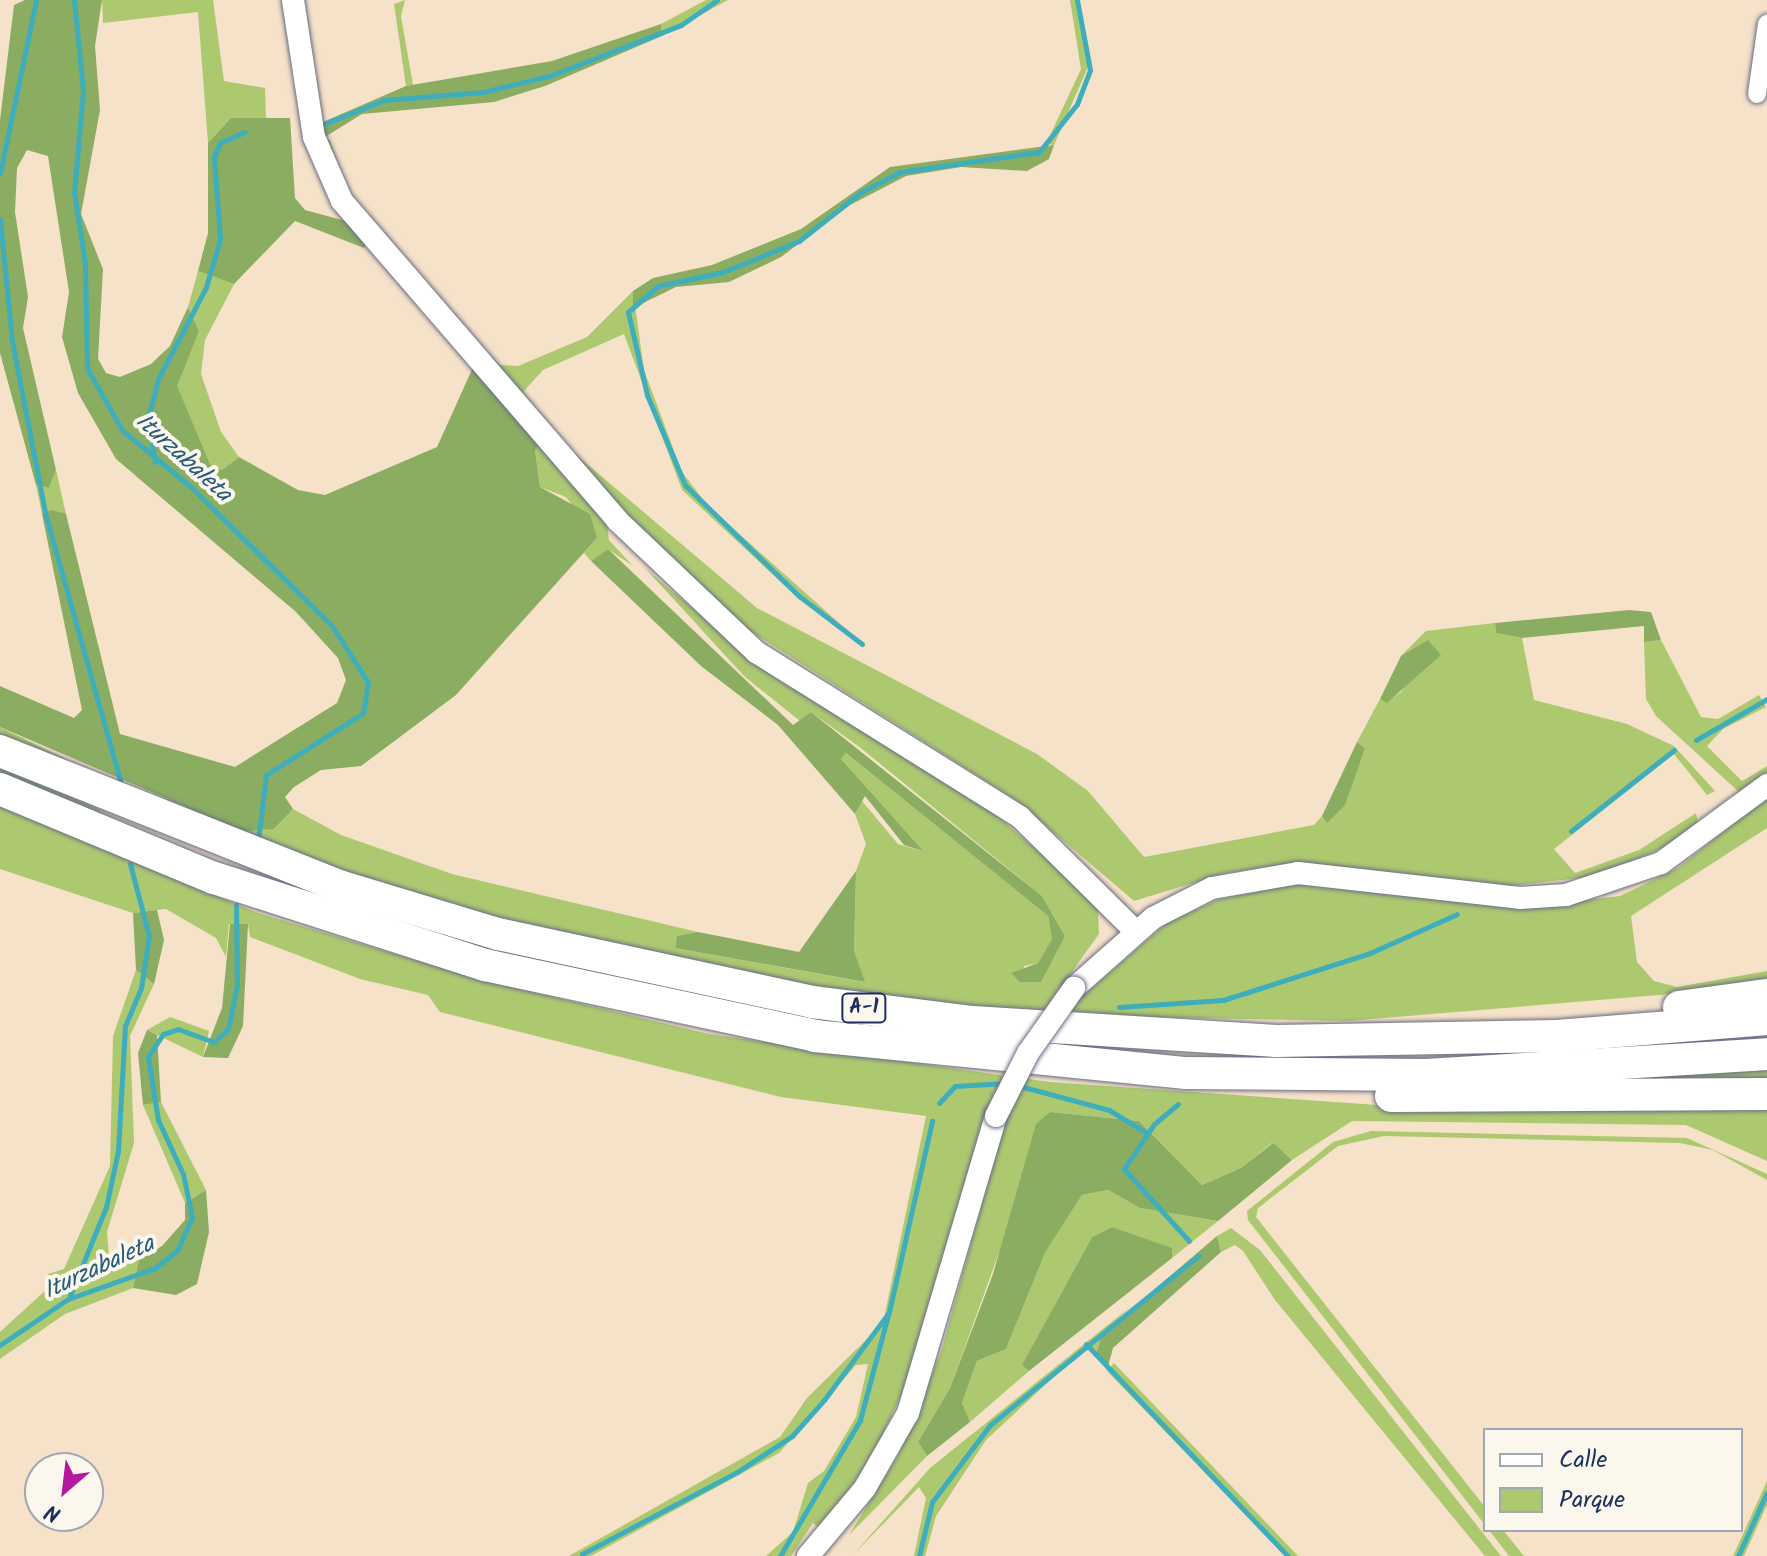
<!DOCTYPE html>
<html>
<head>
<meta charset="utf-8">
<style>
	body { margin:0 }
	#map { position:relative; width:1767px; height:1556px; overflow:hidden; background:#f6e1c9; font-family:Kalam,sans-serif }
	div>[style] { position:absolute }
	.green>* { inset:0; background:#adc970 }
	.forest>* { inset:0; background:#8aad62 }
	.stream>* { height:5px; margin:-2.5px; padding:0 2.5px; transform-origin:2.5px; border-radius:2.5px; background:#3eadbc }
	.roads { filter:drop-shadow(0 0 2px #686d83) drop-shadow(0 0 2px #686d83) }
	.minor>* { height:18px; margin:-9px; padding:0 9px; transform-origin:9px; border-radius:9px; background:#fff }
	.tertiary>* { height:22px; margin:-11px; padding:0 11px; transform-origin:11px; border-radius:11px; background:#fff }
	.motorway>* { height:32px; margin:-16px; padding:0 16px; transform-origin:16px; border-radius:16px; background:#fff }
	.bridges { filter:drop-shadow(0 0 2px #686d83) drop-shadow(0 0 2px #686d83) }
	.tertiary-bridge>* { height:22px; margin:-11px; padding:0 11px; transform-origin:11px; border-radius:11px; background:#fff }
	span { translate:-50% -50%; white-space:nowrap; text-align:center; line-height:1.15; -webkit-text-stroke:8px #fbf7ec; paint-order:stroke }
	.shield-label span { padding:2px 6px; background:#fbf7ec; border:2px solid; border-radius:6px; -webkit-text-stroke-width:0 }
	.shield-label { font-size:20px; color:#1b2f5e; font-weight:700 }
	.water-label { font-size:24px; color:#275b7f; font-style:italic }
	.legend { position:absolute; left:1483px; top:1428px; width:260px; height:104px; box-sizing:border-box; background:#fbf7ec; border:2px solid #a1a7b3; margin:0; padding:10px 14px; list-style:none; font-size:24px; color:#1b2f5e }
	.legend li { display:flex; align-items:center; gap:16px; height:40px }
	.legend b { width:40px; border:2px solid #a1a7b3 }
	.north { position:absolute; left:24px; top:1452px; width:80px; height:80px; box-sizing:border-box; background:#fbf7ec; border:2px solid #a1a7b3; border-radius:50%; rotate:208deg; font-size:22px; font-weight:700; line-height:32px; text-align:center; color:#1b2f5e }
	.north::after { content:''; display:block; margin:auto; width:28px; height:36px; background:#b5179e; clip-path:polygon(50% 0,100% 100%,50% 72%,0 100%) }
</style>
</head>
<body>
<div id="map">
	<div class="green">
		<div style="clip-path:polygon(102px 0,213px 0,224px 81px,265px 88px,266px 120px,231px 118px,208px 143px,198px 12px,103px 23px)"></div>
		<div style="clip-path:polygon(405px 0,401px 16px,413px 85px,406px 86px,394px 4px)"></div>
		<div style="clip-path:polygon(706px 0,728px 0,662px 36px,661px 24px)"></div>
		<div style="clip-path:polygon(1070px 0,1079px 0,1091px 60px,1054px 145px,1046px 144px,1081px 69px)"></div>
		<div style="clip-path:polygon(320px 140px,330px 140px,345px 187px,428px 293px,500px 365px,518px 366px,587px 337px,633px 291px,644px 370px,682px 472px,708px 506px,866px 647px,798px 598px,682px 490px,624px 334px,543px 370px,523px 392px,568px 448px,757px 608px,1037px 754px,1088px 791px,1144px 857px,1314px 825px,1322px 816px,1327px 822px,1365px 748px,1357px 742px,1380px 699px,1387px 702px,1401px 692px,1425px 662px,1414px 653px,1401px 656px,1426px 631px,1495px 623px,1496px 633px,1522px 638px,1534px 700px,1627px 724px,1674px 746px,1715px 791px,1707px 795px,1674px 754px,1554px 849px,1575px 873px,1639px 850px,1696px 813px,1698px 823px,1676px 842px,1597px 876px,1509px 886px,1301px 862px,1226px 873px,1134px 901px,1017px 801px,730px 618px,596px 488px,363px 221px)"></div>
		<div style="clip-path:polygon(198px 271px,234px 284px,205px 340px,201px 374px,221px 432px,239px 457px,222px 470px,210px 464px,176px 386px,199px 331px,188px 307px)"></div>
		<div style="clip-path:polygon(542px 441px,607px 522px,609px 540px,633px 566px,608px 549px,591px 561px,584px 553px,597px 538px,566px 497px,540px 487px,535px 450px)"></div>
		<div style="clip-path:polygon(56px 470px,66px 514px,42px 514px,36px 485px,49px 488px)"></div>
		<div style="clip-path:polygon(645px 568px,772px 676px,979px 800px,1085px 892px,1098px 910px,1099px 934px,1066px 980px,1083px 996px,1168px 922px,1220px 899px,1294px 884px,1515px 908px,1620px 896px,1678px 868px,1767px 797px,1767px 828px,1631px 916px,1637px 962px,1654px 981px,1677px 987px,1767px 971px,1767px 986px,1348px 1021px,1048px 1015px,794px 984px,537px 930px,281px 851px,152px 795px,274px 829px,293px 809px,341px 835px,452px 874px,698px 932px,677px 937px,675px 948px,864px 982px,854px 951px,856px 871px,866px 844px,855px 814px,862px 801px,898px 844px,922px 851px,841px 759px,846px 753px,1048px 916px,1052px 939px,1038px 963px,1024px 966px,1020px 982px,1065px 936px,1042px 896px,862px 749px,811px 712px,800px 721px,745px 677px)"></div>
		<div style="clip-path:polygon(1661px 640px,1701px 717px,1718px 719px,1759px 695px,1766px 707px,1723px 729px,1707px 746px,1742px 781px,1767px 766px,1767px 775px,1740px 793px,1656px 716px,1646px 699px,1644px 642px)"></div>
		<div style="clip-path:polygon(0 727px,80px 766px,83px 772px,0 734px)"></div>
		<div style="clip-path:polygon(0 763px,100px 810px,104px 821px,0 777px)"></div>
		<div style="clip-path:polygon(0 807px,258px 913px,485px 981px,709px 1034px,1050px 1082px,1378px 1105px,1767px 1106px,1767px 1161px,1686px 1125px,1352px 1121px,1292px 1160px,1272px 1143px,1241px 1168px,1202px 1185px,1139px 1121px,1050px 1112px,950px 1388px,918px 1442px,927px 1456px,849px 1535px,899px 1454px,942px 1349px,1005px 1120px,986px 1112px,914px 1368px,874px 1453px,833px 1515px,818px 1527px,813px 1523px,791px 1556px,766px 1556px,793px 1532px,808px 1483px,824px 1471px,856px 1417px,868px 1364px,856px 1365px,779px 1453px,591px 1556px,569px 1556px,780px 1437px,807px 1398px,883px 1323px,926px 1116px,781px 1097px,440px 1012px,428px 995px,360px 979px,250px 937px,248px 924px,229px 924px,226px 957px,216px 938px,166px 909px,133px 913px,0 869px)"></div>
		<div style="clip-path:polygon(136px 970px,154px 984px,130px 1036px,134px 1143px,107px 1232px,109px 1257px,117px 1265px,139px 1260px,133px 1288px,65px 1314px,0 1359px,0 1332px,47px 1289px,48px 1274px,64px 1269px,110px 1166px,113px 1036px)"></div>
		<div style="clip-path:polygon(170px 1017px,209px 1031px,203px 1057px,147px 1030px)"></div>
		<div style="clip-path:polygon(1767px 1068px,1767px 1087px,1580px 1084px)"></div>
		<div style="clip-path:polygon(161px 1102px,206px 1190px,185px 1203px,143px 1105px)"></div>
		<div style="clip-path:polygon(1371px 1131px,1687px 1138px,1767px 1174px,1767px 1180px,1713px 1150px,1680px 1143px,1384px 1136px,1338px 1146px,1258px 1208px,1256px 1217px,1485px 1507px,1485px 1525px,1248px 1220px,1247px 1211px,1333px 1142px)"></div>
		<div style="clip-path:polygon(1108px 1190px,1140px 1208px,1218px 1221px,1172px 1258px,1171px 1248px,1112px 1227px,1092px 1237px,1023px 1364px,1029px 1371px,970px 1422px,962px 1403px,977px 1361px,1006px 1349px,1045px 1253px,1082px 1195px)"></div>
		<div style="clip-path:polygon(1231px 1228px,1260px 1250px,1501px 1556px,1485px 1556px,1275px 1300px,1243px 1251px,1235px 1245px,1221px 1252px,1217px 1236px)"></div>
		<div style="clip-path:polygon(1129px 1308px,1102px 1334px,1096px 1355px,1086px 1347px,986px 1440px,936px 1516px,925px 1556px,914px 1556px,926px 1498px,919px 1487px,852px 1556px,930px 1468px)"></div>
		<div style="clip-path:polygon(1114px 1363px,1298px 1556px,1285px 1556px,1107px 1371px)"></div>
		<div style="clip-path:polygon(1767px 1481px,1767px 1505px,1744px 1556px,1733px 1556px)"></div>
		<div style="clip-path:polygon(1489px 1530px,1503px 1530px,1524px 1556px,1509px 1556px)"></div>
	</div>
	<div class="forest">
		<div style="clip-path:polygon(25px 0,102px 0,95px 46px,100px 110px,81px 214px,103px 269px,98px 359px,106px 373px,120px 377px,151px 364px,170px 346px,188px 307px,199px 331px,177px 386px,210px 464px,222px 470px,239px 457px,298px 490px,325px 495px,437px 447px,475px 363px,542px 441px,535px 450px,540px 487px,590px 514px,597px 538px,456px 695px,361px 766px,321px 770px,294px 787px,285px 797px,293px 809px,274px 829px,243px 831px,0 727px,0 686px,74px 718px,82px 710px,42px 514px,52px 510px,66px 514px,120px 734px,235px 767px,337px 703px,346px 680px,338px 658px,296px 612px,116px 459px,78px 393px,62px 337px,69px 292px,48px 156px,27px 150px,17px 168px,15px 212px,28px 297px,23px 328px,56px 470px,49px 488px,36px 485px,0 353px,0 120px,14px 5px)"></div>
		<div style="clip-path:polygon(661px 24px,662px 36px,545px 86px,494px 102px,362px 114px,320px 140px,316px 125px,406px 86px,552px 61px)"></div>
		<div style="clip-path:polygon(231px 118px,290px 118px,295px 198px,305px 210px,353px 223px,367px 242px,364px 248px,295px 221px,234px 284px,198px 271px,208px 233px,208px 143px)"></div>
		<div style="clip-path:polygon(1054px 145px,1049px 159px,1027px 171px,961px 167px,906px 176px,850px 205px,781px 257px,729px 282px,676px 287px,633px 308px,633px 291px,653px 278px,712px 265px,801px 229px,890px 167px)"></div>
		<div style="clip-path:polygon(608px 549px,793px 725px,811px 712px,1042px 896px,1065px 936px,1041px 982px,1020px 982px,1011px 973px,1038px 963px,1052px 939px,1048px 916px,846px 753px,841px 759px,923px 851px,904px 845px,865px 796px,855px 814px,778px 725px,701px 666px,591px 561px)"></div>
		<div style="clip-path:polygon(1629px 610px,1651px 612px,1661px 640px,1644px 642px,1644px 626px,1522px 638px,1496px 633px,1495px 623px)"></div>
		<div style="clip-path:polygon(1428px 640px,1441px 655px,1387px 703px,1380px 699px,1401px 656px)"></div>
		<div style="clip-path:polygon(1357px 742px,1365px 748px,1345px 805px,1327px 823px,1322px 816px)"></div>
		<div style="clip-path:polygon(856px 871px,854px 951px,865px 982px,675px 948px,677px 936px,698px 932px,799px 952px)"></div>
		<div style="clip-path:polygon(157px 910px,164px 940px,154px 984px,136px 970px,133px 913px)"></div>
		<div style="clip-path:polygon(230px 924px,248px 924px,243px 1026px,228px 1058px,203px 1057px,222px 1008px)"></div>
		<div style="clip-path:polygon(147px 1030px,157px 1035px,161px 1102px,143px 1105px,138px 1053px)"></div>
		<div style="clip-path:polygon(1050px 1112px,1139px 1121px,1202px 1185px,1241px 1168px,1273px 1143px,1292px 1160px,1218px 1221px,1140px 1208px,1108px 1190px,1082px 1195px,1045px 1253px,1006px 1349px,977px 1361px,962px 1403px,970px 1422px,927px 1456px,918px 1442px,950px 1388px,993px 1274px,1036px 1124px)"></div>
		<div style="clip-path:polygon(206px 1190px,209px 1232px,197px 1284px,176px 1295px,133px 1288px,139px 1260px,162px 1246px,185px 1220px,185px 1203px)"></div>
		<div style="clip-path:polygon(1112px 1227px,1172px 1248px,1172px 1258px,1029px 1371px,1022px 1365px,1092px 1237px)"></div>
		<div style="clip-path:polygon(1217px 1236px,1221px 1252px,1113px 1348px,1107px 1370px,1096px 1355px,1102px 1334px)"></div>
	</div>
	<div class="stream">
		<div style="left:74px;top:0;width:90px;rotate:84.3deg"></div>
		<div style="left:83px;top:90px;width:102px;rotate:95deg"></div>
		<div style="left:74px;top:192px;width:72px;rotate:81.2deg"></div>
		<div style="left:85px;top:263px;width:105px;rotate:88.9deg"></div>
		<div style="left:87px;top:368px;width:71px;rotate:60.6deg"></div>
		<div style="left:122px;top:430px;width:89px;rotate:39.6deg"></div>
		<div style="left:191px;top:487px;width:198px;rotate:44.6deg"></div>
		<div style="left:332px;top:626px;width:67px;rotate:57.3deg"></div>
		<div style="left:368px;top:682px;width:31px;rotate:99deg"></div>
		<div style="left:363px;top:713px;width:115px;rotate:147.4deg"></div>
		<div style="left:266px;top:775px;width:66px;rotate:96.9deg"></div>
		<div style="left:321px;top:125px;width:68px;rotate:-21.6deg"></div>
		<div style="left:384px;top:100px;width:99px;rotate:-4.6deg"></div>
		<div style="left:483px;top:92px;width:71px;rotate:-13.8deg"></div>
		<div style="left:552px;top:75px;width:138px;rotate:-21.2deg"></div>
		<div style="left:681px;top:25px;width:44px;rotate:-34.8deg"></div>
		<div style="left:0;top:173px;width:177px;rotate:-78.2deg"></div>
		<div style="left:0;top:219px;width:123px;rotate:84.4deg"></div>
		<div style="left:12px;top:341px;width:175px;rotate:79.1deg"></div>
		<div style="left:45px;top:513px;width:281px;rotate:74.3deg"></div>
		<div style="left:155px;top:462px;width:44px;rotate:-99.2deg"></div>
		<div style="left:148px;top:419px;width:41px;rotate:-76deg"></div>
		<div style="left:158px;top:379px;width:104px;rotate:-62.4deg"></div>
		<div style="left:206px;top:287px;width:50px;rotate:-73.7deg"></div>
		<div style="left:220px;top:239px;width:82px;rotate:-94.2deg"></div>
		<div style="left:214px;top:157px;width:15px;rotate:-67deg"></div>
		<div style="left:220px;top:143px;width:27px;rotate:-24deg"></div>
		<div style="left:862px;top:644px;width:79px;rotate:-142.7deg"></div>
		<div style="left:799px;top:596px;width:159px;rotate:-135.8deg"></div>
		<div style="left:685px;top:485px;width:98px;rotate:-112.9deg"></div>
		<div style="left:647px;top:395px;width:85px;rotate:-102.9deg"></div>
		<div style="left:628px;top:312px;width:40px;rotate:-41deg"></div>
		<div style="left:658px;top:286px;width:66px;rotate:-12.2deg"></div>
		<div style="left:723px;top:272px;width:82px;rotate:-22.2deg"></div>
		<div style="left:799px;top:241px;width:79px;rotate:-38.3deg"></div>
		<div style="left:861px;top:192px;width:44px;rotate:-27.1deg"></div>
		<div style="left:900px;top:172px;width:140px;rotate:-8.2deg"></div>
		<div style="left:1039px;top:152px;width:61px;rotate:-51.6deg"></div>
		<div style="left:1077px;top:104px;width:36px;rotate:-69deg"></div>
		<div style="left:1090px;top:70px;width:71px;rotate:-100.5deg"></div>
		<div style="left:1696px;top:740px;width:82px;rotate:-30deg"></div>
		<div style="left:1571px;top:831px;width:131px;rotate:-38.2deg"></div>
		<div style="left:1119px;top:1007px;width:104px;rotate:-3.9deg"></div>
		<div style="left:1223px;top:1000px;width:154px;rotate:-17.7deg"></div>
		<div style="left:1370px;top:953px;width:95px;rotate:-24.1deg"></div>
		<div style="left:1016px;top:1085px;width:96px;rotate:15deg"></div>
		<div style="left:1109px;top:1110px;width:44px;rotate:31.2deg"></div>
		<div style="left:939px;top:1103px;width:23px;rotate:-47deg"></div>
		<div style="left:955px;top:1086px;width:52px;rotate:-3.3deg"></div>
		<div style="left:1178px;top:1104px;width:31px;rotate:140deg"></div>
		<div style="left:1154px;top:1124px;width:54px;rotate:123.7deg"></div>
		<div style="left:1124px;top:1169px;width:97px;rotate:47.9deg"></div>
		<div style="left:69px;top:1298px;width:98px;rotate:-67.9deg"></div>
		<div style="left:106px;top:1207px;width:57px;rotate:-77.9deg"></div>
		<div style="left:118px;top:1151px;width:125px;rotate:-86.8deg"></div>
		<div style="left:125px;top:1026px;width:41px;rotate:-67.2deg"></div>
		<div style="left:141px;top:988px;width:53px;rotate:-81.3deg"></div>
		<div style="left:149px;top:936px;width:74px;rotate:-104.8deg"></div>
		<div style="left:1086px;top:1344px;width:293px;rotate:46.4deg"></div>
		<div style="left:0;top:1345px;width:82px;rotate:-34.1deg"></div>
		<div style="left:68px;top:1299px;width:92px;rotate:-19.6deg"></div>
		<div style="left:155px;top:1268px;width:28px;rotate:-38deg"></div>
		<div style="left:177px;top:1251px;width:37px;rotate:-66deg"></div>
		<div style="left:192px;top:1217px;width:44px;rotate:-101.8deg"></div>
		<div style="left:183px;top:1174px;width:60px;rotate:-114.8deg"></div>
		<div style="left:158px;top:1120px;width:64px;rotate:-99deg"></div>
		<div style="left:148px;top:1057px;width:27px;rotate:-57deg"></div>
		<div style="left:163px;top:1034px;width:16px;rotate:-18deg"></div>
		<div style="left:178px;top:1029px;width:38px;rotate:20deg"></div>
		<div style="left:214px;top:1042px;width:19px;rotate:-43deg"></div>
		<div style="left:228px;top:1029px;width:45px;rotate:-78.4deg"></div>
		<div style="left:237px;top:985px;width:80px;rotate:-90.7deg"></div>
		<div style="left:582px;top:1554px;width:175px;rotate:-27.9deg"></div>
		<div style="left:737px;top:1472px;width:66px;rotate:-33.2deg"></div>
		<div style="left:792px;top:1436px;width:48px;rotate:-48.4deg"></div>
		<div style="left:824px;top:1400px;width:109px;rotate:-53.5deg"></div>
		<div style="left:889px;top:1312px;width:196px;rotate:-77.3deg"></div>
		<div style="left:780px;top:1556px;width:158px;rotate:-59.5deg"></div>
		<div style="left:860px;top:1420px;width:109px;rotate:-75.1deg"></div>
		<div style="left:919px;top:1556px;width:56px;rotate:-76.5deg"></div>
		<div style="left:932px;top:1502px;width:96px;rotate:-53deg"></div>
		<div style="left:990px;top:1425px;width:269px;rotate:-39.1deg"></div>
		<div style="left:1738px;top:1556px;width:70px;rotate:-65.6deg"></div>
	</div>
	<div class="roads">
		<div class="minor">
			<div style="left:1757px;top:94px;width:71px;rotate:-81.9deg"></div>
		</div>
		<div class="tertiary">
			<div style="left:293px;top:0;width:139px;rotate:81.3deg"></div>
			<div style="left:314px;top:137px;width:70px;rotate:66.4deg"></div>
			<div style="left:342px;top:201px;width:421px;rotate:49.2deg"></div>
			<div style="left:617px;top:520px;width:192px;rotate:43.5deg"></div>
			<div style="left:756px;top:652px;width:311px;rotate:32deg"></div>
			<div style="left:1020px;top:817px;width:162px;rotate:44.7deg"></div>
			<div style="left:1074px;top:988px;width:106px;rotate:-41.5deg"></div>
			<div style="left:1153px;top:918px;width:66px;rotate:-27deg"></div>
			<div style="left:1212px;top:888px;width:87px;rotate:-9.9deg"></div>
			<div style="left:1298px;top:873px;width:223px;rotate:6.4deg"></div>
			<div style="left:1520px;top:898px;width:46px;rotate:-3.7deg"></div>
			<div style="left:1566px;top:895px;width:100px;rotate:-18.6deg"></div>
			<div style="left:1661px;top:863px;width:132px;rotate:-36.3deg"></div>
			<div style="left:808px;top:1556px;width:89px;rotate:-50deg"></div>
			<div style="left:865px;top:1488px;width:86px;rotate:-60.2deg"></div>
			<div style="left:908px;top:1413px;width:310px;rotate:-73.5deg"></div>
		</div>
		<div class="motorway">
			<div style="left:0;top:751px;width:368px;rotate:21.7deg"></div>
			<div style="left:342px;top:887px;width:163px;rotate:16.8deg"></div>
			<div style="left:498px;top:934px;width:321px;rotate:12.2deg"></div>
			<div style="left:812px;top:1002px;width:162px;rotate:7.1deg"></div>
			<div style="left:973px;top:1022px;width:304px;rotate:3.6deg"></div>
			<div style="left:1276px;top:1041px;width:281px;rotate:-1deg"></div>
			<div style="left:1557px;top:1036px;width:211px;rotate:-4.6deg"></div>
			<div style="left:0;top:789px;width:232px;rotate:22.6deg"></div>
			<div style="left:214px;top:878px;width:285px;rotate:17.8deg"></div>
			<div style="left:485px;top:965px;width:338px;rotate:12.1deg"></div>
			<div style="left:815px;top:1036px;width:373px;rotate:5.7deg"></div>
			<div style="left:1186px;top:1073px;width:240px;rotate:0.5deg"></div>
			<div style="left:1426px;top:1075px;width:342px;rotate:-3.5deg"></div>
			<div style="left:1679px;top:1007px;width:89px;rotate:-7.8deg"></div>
			<div style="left:1391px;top:1096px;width:376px;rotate:-0.3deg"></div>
		</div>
	</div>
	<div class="bridges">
		<div class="tertiary-bridge">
			<div style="left:996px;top:1116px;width:71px;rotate:-63.1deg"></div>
			<div style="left:1028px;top:1053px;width:80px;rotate:-54.7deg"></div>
		</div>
	</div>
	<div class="shield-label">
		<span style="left:864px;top:1008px">A-1</span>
	</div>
	<div class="water-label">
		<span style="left:183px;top:458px;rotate:42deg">Iturzabaleta</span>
		<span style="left:99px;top:1268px;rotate:-25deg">Iturzabaleta</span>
	</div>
	<ul class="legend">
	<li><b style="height:10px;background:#fff"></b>Calle</li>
	<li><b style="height:22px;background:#adc970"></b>Parque</li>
	</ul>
	<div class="north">N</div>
</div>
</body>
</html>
